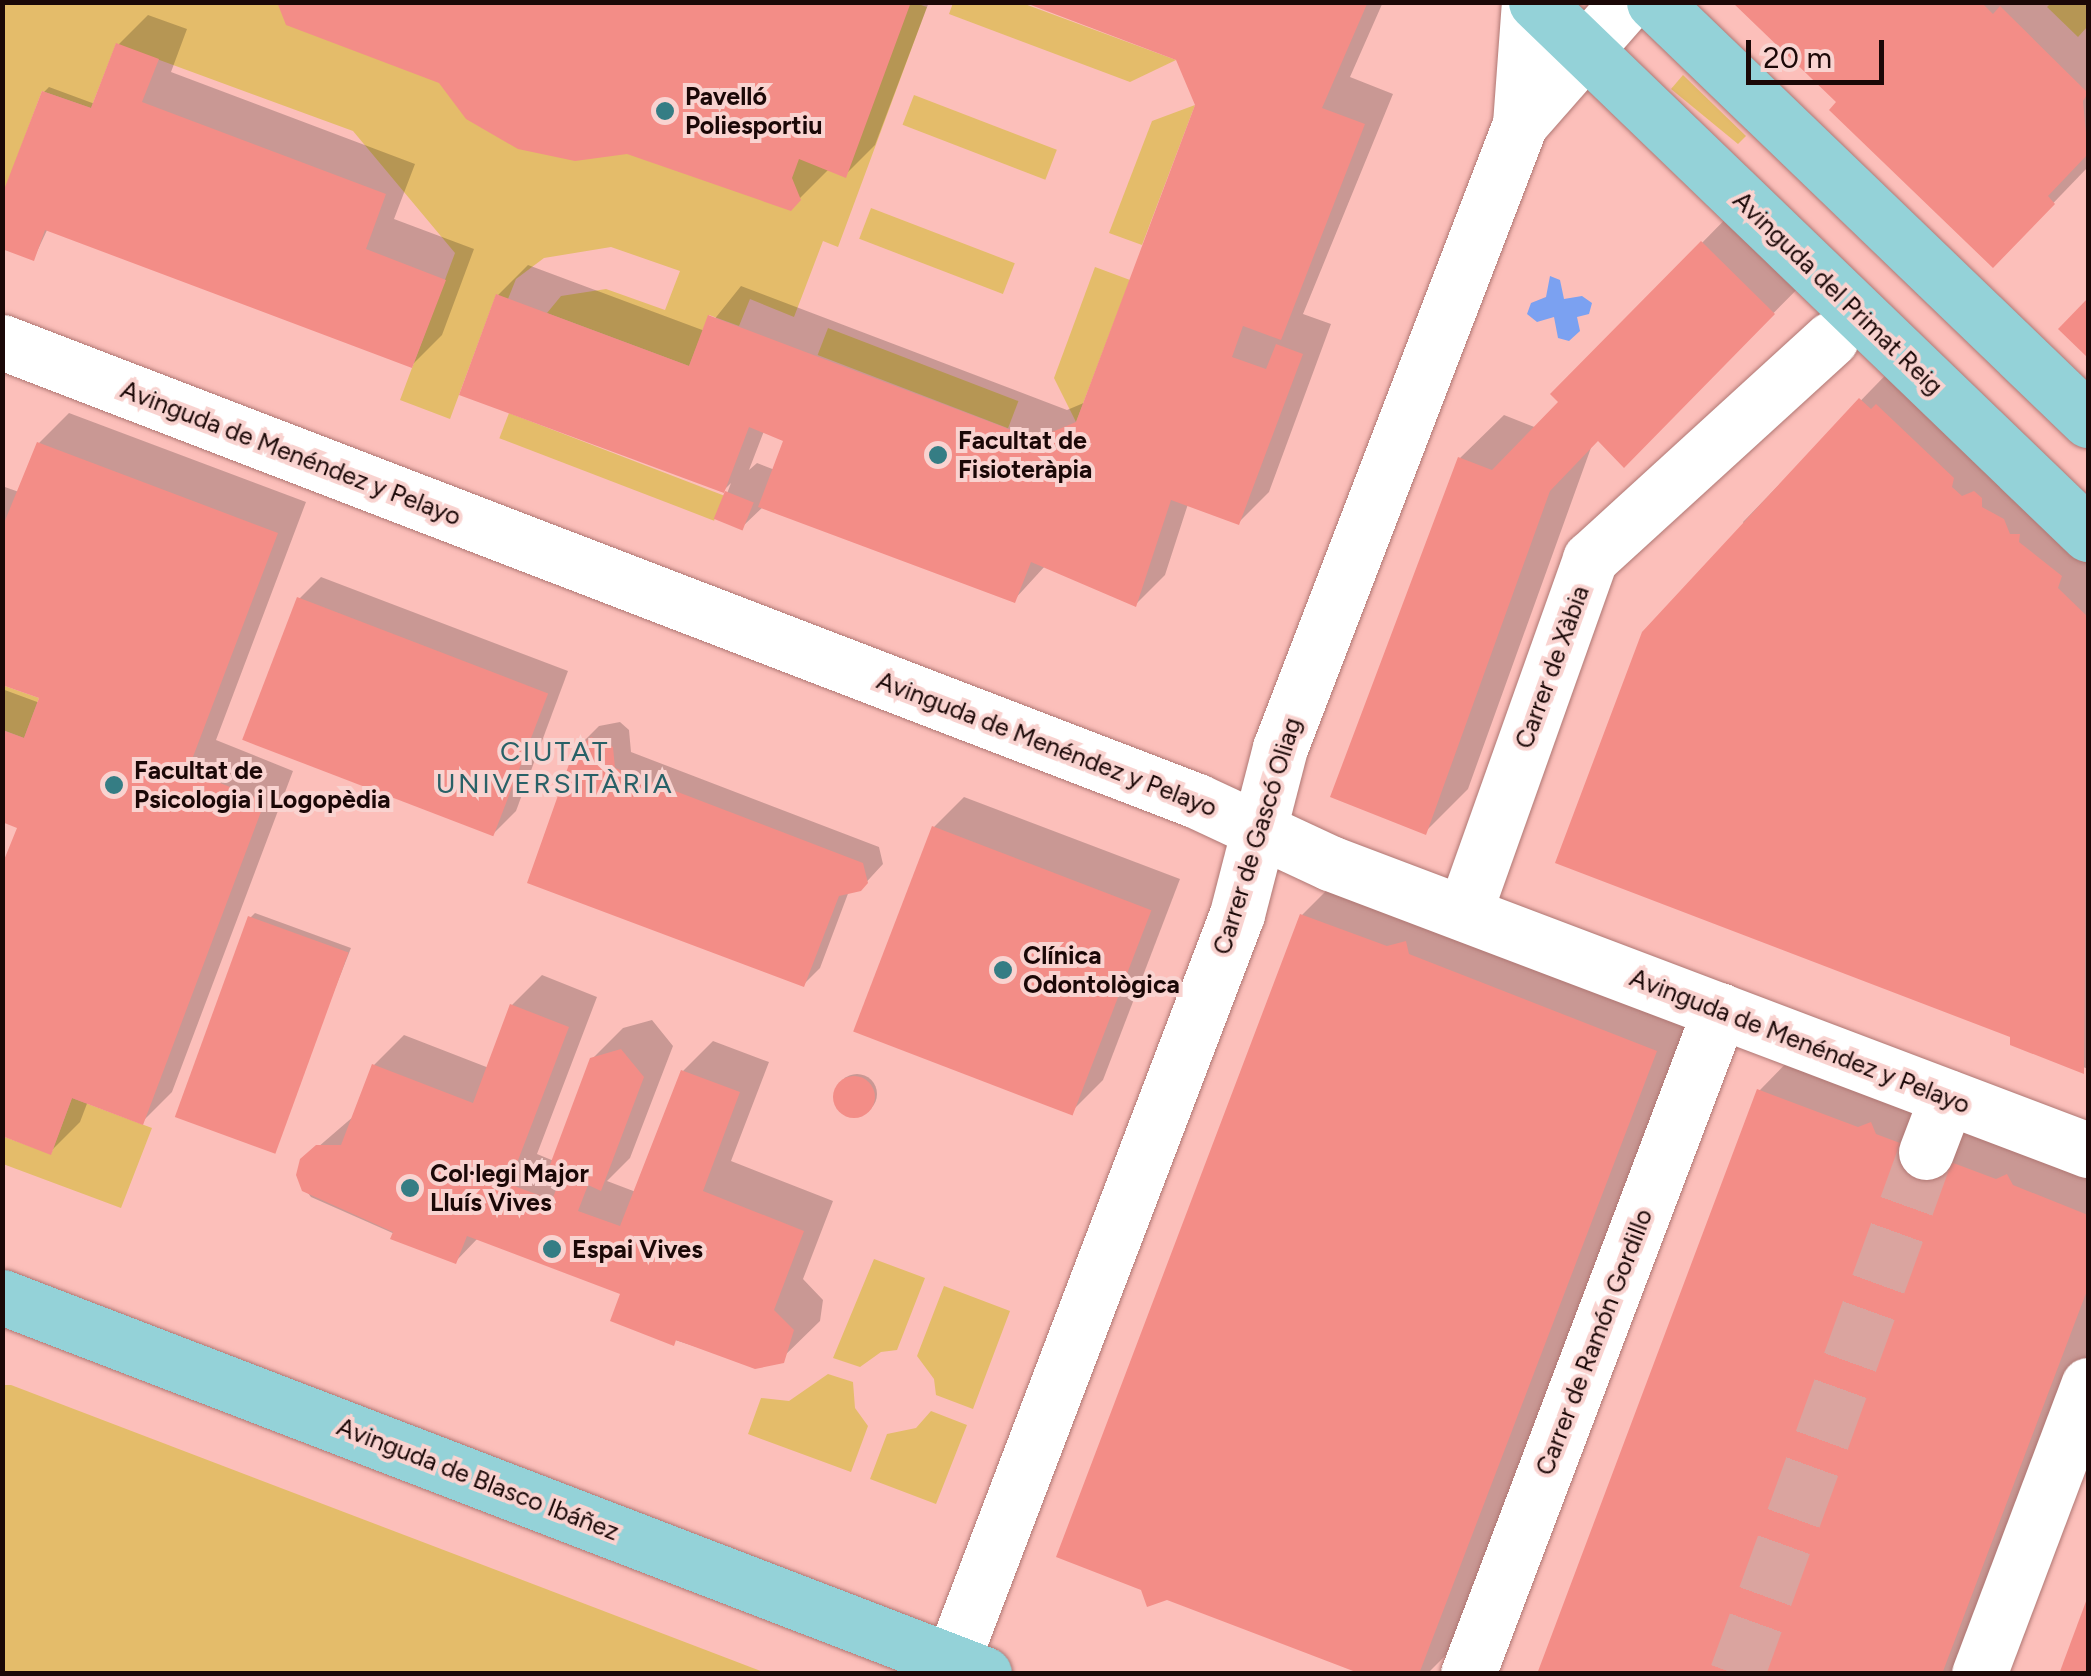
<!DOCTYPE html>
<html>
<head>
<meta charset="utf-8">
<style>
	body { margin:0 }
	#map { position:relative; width:2091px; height:1676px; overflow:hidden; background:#fcbfba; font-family:Figtree,sans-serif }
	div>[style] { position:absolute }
	.green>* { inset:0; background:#e4bc6a; transform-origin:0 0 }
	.water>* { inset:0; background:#7ba1f1 }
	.shadow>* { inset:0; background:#0003 }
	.round { border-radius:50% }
	.building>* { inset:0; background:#f38d87; transform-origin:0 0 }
	.minor-tunnel>* { height:55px; margin-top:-27.5px; transform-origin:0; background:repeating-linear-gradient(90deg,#daa49f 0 55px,transparent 0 83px) }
	.roads { filter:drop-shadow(0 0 2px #af7773) drop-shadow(0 0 2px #af7773) }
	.minor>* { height:55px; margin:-27.5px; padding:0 27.5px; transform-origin:27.5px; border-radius:27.5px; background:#fff }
	.major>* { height:55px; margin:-27.5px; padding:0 27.5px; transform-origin:27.5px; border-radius:27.5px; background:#94d2d8 }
	.dots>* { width:28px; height:28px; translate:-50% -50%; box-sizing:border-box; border:5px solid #f9d3d0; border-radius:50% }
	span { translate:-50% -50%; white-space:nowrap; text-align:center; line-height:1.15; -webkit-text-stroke:8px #f9d3d0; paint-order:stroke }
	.poi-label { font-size:25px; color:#1b0807; font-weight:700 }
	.left { translate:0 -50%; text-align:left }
	.street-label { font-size:25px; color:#1b0807 }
	.neighbourhood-label { font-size:28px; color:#286167; letter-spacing:2.5px }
	.frame { position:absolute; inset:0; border:5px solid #1b0807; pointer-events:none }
	.scale { position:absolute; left:1746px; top:40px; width:138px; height:45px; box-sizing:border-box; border:5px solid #1b0807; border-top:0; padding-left:12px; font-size:30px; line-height:35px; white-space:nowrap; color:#1b0807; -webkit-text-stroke:8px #f9d3d0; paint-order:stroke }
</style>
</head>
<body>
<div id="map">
	<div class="green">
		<div style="clip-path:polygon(912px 2px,927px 7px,838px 247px,823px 241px,794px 317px,750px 299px,739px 326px,709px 315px,689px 366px,547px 313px,561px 296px,606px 289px,665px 310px,680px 271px,611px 247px,544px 258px,516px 279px,508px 299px,496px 295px,450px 419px,400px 400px,455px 253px,353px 131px,116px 44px,91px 108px,42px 91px,3px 195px,2px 3px)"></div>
		<div style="clip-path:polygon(2052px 2px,2088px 3px,2088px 26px,2078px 37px,2047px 7px)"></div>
		<div style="clip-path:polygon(953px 3px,1022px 3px,1176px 60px,1130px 82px,949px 14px)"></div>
		<div style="clip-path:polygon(1683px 75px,1746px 136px,1738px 144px,1671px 89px)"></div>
		<div style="left:914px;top:95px;width:153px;height:32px;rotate:21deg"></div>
		<div style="clip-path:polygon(1195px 105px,1142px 245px,1109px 233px,1152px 121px)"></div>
		<div style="left:871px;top:208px;width:154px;height:33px;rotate:21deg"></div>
		<div style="clip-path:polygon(1095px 267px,1130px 280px,1076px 422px,1054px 378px)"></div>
		<div style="left:828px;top:328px;width:204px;height:29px;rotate:21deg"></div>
		<div style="left:509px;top:413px;width:230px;height:27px;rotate:21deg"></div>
		<div style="clip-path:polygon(2px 685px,39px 698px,24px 738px,3px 730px)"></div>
		<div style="clip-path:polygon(72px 1098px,152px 1128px,121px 1208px,3px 1164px,2px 1136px,51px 1154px)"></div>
		<div style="clip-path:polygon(874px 1259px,925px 1278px,897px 1350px,881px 1352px,860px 1367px,833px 1358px)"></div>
		<div style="clip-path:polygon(944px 1286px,1010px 1311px,973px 1409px,936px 1395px,934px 1379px,917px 1356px)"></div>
		<div style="clip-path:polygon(828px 1374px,853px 1382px,855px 1408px,868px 1426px,851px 1472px,748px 1434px,761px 1398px,789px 1401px)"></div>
		<div style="clip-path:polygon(3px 1385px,11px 1385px,766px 1673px,3px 1673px)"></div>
		<div style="clip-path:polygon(931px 1411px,967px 1425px,936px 1504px,870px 1479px,887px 1434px,916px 1428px)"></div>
	</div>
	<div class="water">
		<div style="clip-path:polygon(1550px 276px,1560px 280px,1564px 299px,1582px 296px,1592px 303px,1589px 314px,1577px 317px,1580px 331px,1569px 341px,1558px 338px,1554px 317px,1537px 322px,1527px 314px,1531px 303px,1546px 297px)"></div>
	</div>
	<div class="shadow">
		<div style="clip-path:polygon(280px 2px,929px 2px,875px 145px,845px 175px,829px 169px,790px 208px,441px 81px)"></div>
		<div style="clip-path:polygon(evenodd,1028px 2px,1383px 2px,1350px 77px,1393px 94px,1303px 314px,1331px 324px,1269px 492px,1239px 522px,1188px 504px,1165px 575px,1136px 604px,1046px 565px,1014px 600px,764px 506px,742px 527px,718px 517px,731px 483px,723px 491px,498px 295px,528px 265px,705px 331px,741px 286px,1067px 410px,1086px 402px,1198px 105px,1178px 58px,1028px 2px,764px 431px,786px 439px,775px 470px,757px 463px,749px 470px,764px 431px)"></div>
		<div style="clip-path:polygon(1736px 2px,2083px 2px,2088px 8px,2088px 167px,2036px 221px,1840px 102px)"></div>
		<div style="clip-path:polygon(148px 15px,187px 29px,171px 72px,415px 164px,394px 219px,474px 249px,442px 335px,412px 365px,48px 228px,34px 258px,44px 92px,49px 87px,95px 104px,118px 45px)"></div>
		<div style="clip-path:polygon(1745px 199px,1817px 269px,1624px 464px,1599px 438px,1592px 445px,1468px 789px,1425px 832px,1460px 458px,1504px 415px,1537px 428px,1562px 402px,1554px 394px)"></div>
		<div style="clip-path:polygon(1904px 356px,2088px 520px,2088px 1069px,1974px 1021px,1743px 522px)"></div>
		<div style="clip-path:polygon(69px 413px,306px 502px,216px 740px,293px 771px,172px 1092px,142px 1122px,88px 1101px,80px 1122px,50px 1152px,20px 827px,2px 820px,2px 689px,40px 703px,42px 697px,2px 682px,2px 486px,19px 492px,39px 443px)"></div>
		<div style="clip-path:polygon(321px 577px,568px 671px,516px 811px,494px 833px,299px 599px)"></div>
		<div style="clip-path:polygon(620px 722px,629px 730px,631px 752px,879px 847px,883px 864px,860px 889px,849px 891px,820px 968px,804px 984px,530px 882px,582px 743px,599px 726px)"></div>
		<div style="clip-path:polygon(964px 797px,1180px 879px,1103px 1080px,1073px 1110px,934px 827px)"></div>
		<div style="clip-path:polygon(1348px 869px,1701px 1005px,1457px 1644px,1427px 1674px,1368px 1674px,1302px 915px)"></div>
		<div style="clip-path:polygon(255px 913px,351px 948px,271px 1150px,250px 918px)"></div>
		<div style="clip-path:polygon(542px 975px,597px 997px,537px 1154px,554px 1161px,592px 1059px,623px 1028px,652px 1020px,673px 1046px,630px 1158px,607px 1181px,636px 1192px,683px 1071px,713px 1041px,769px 1062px,731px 1161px,833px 1201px,803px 1279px,823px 1300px,820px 1321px,777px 1363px,756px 1366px,613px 1320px,623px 1292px,479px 1237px,456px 1261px,311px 1197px,300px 1183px,303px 1160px,354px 1116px,374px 1065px,404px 1035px,489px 1068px,512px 1005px)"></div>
		<div style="clip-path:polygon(1805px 1044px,2088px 1152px,2088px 1358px,1968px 1674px,1540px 1674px,1760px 1090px)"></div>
		<div class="round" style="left:837px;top:1074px;width:40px;height:40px"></div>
	</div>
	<div class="building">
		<div style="clip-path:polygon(277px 2px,911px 2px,846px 178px,799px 159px,792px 178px,801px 200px,791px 211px,627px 154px,575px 161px,518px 149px,466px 119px,439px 83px,286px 25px)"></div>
		<div style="clip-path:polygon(1023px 2px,1367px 4px,1322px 108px,1365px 124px,1281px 340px,1243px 326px,1232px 357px,1266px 369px,1276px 344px,1303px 354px,1239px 525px,1171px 500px,1136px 607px,1031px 562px,1015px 603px,758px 507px,783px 441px,749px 427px,724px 493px,459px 395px,496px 294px,689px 366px,708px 315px,1035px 439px,1076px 422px,1195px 105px,1176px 60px)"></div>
		<div style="clip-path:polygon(1732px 2px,1981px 2px,1993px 14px,2000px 6px,2088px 93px,2083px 101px,2088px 154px,2048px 196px,2055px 204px,1993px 268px,1829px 110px,1836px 102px)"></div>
		<div style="clip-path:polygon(116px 43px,159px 59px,142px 102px,386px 194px,366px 249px,446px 280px,412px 368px,45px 230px,34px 261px,2px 249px,2px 195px,42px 91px,91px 108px)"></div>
		<div style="clip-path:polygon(1701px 241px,1775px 314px,1624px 468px,1598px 441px,1550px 491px,1426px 835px,1330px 797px,1458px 457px,1492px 470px,1558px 402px,1550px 394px)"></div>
		<div style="clip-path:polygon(2088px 298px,2088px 358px,2058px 329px)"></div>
		<div style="clip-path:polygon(1859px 398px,1871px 409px,1876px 404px,1954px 478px,1952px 487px,1962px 496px,1974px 491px,1982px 498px,1982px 507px,2004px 519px,2010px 534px,2020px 534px,2019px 542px,2062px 576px,2058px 588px,2088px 617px,2084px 1074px,2010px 1045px,2010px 1037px,1555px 863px,1642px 632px)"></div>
		<div style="clip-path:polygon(37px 442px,278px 533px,188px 770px,265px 801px,143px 1125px,72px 1098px,51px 1155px,2px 1136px,2px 865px,17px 828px,2px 822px,2px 730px,24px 738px,39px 698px,2px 685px,2px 528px)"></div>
		<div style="left:725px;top:491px;width:31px;height:30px;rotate:22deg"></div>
		<div style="left:297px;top:597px;width:269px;height:153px;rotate:21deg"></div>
		<div style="clip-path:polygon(591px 737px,613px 747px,615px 768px,863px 863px,868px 883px,861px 891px,839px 896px,804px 987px,527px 883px,573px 753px)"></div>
		<div style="left:932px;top:826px;width:235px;height:220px;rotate:21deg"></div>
		<div style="clip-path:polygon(1300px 914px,1387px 946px,1406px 941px,1409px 954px,1657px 1051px,1419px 1674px,1361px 1674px,1167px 1600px,1147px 1607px,1141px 1590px,1056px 1557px)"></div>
		<div style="left:248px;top:916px;width:107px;height:214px;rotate:20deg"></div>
		<div style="clip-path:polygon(510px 1004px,569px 1027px,509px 1184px,552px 1200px,562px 1174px,548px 1170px,590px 1058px,621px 1049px,644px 1077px,601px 1191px,588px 1185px,578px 1211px,620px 1226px,681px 1070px,740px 1092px,703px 1191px,804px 1231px,774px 1310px,794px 1330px,784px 1363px,755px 1369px,676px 1340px,674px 1346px,610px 1321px,620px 1294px,467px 1236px,456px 1264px,390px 1239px,393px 1232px,302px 1191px,296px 1175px,300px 1159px,316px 1145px,341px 1145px,372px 1064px,473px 1103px)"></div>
		<div class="round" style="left:833px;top:1076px;width:42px;height:42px"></div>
		<div style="clip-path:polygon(1757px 1089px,1858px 1127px,1871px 1122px,1876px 1134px,1996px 1179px,2007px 1174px,2013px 1185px,2088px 1215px,2088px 1288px,1942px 1674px,1537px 1674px)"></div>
		<div style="clip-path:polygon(2088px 1596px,2088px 1674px,2059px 1674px)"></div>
	</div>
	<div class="minor-tunnel">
		<div style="left:1737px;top:1674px;width:555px;rotate:-70.1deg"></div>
	</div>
	<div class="roads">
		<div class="minor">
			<div style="left:1520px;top:124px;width:162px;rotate:-48.7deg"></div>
			<div style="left:2px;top:342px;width:1280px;rotate:21.01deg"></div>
			<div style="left:1197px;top:801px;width:147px;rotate:25deg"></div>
			<div style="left:1330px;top:863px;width:811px;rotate:20.74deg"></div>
			<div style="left:1464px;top:913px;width:376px;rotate:-70.4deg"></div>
			<div style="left:1590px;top:559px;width:326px;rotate:-42.4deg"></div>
			<div style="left:1926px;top:1152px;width:59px;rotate:-69.1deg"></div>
			<div style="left:947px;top:1674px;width:813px;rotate:-69.11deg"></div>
			<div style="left:1237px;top:914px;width:171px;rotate:-75.5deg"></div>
			<div style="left:1280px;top:748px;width:669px;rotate:-68.96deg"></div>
			<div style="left:1520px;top:124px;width:122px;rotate:-85.8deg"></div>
			<div style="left:1468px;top:1674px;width:710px;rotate:-69.22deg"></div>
			<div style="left:1979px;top:1674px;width:309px;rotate:-69.3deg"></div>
		</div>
		<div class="major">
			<div style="left:1536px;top:2px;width:767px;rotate:43.94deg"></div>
			<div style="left:1654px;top:2px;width:603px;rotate:43.92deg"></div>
			<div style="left:2px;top:1297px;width:1052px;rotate:21deg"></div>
		</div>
	</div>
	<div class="dots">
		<div style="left:665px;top:111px;background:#357d84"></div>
		<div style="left:938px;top:455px;background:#357d84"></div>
		<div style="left:114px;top:785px;background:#357d84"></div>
		<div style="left:1003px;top:970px;background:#357d84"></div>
		<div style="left:410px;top:1188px;background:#357d84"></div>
		<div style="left:552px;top:1249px;background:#357d84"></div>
	</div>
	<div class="poi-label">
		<span class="left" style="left:685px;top:111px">Pavelló<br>Poliesportiu</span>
		<span class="left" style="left:958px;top:455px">Facultat de<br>Fisioteràpia</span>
		<span class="left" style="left:134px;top:785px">Facultat de<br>Psicologia i Logopèdia</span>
		<span class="left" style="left:1023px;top:970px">Clínica<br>Odontològica</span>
		<span class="left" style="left:430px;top:1188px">Col·legi Major<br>Lluís Vives</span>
		<span class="left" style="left:572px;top:1249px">Espai Vives</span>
	</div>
	<div class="street-label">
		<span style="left:1838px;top:293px;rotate:44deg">Avinguda del Primat Reig</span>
		<span style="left:291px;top:453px;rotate:21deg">Avinguda de Menéndez y Pelayo</span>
		<span style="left:1552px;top:667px;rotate:-70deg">Carrer de Xàbia</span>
		<span style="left:1047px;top:744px;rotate:21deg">Avinguda de Menéndez y Pelayo</span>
		<span style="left:1257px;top:836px;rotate:-73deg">Carrer de Gascó Oliag</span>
		<span style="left:1800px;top:1041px;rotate:21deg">Avinguda de Menéndez y Pelayo</span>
		<span style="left:1594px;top:1342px;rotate:-69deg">Carrer de Ramón Gordillo</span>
		<span style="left:478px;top:1479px;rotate:21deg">Avinguda de Blasco Ibáñez</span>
	</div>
	<div class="neighbourhood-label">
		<span style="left:555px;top:767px">CIUTAT<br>UNIVERSITÀRIA</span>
	</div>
	<div class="frame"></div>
	<div class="scale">20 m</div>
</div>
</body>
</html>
